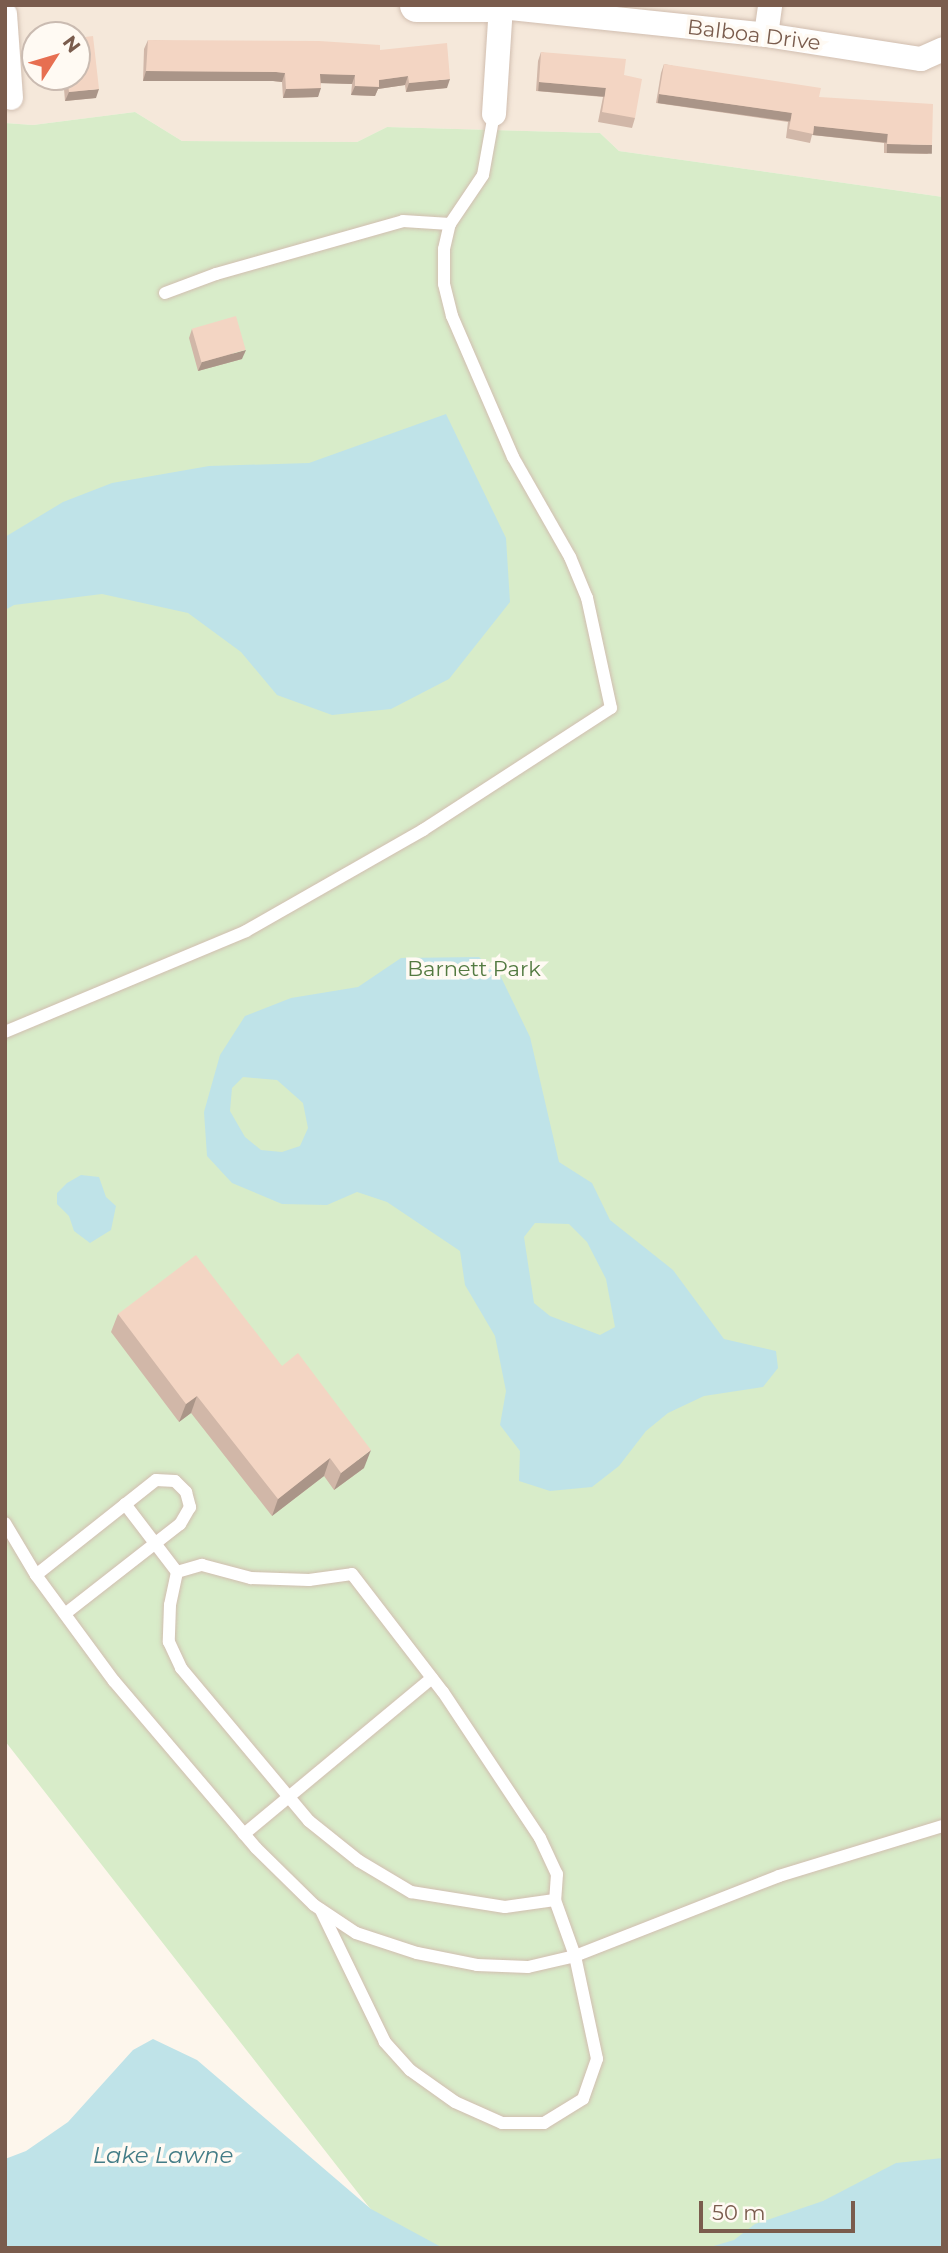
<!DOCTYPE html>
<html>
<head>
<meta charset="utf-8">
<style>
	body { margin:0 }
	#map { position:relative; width:948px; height:2253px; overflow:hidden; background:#fdf6ec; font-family:Montserrat,sans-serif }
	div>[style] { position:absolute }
	.residential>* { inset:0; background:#f5e8da }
	.green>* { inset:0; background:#d8ecc9 }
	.water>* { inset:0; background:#bfe3e8 }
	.roads { filter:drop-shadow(0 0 2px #d1beb0) drop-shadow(0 0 2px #d1beb0) }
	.lane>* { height:12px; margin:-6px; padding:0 6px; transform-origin:6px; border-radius:6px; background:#fff }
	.street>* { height:24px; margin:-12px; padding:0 12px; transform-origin:12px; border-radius:12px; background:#fff }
	.secondary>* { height:33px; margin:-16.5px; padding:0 16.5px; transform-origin:16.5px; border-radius:16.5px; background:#fff }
	.wall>* { inset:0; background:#d1b7a8 }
	.shaded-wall>* { inset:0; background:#aa9588; transform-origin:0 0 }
	.building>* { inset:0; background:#f3d5c3; transform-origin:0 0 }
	span { translate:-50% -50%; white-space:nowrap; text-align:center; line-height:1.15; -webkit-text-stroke:7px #fffaf3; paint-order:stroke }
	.street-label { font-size:21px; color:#7a5c4d }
	.park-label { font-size:21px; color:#537a41 }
	.water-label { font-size:23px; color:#437c86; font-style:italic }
	.frame { position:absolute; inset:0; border:7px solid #7a5c4d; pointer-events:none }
	.north { position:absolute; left:21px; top:21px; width:70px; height:70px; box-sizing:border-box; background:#fffaf3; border:2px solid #cabbb1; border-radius:50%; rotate:53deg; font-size:19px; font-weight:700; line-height:28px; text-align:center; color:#7a5c4d }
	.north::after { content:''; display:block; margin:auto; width:24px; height:32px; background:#e76f51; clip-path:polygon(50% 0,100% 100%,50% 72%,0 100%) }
	.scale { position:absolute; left:699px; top:2201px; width:156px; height:32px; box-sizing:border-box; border:4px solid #7a5c4d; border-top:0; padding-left:9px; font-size:21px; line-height:24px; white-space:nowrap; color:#7a5c4d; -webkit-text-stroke:5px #fffaf3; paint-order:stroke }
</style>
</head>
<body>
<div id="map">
	<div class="residential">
		<div style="clip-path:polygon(evenodd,5px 5px,943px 5px,943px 197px,619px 151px,600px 133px,387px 127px,357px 142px,182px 141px,135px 112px,33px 125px,5px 123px,5px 5px,35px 35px,77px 35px,77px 77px,35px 77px,35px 35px)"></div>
	</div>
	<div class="green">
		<div style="clip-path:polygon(135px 112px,182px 141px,357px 142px,387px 127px,600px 133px,619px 151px,943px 197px,943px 2248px,401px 2248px,5px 1741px,5px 123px,33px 125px)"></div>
	</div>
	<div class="water">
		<div style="clip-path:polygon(446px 414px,506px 538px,510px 602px,449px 679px,391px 709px,332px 715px,277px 695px,241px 652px,188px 613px,102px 594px,14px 605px,5px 610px,5px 537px,63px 502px,112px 483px,209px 466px,309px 463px)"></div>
		<div style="clip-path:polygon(evenodd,479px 957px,500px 975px,530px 1037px,559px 1162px,592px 1183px,610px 1220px,673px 1270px,724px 1339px,776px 1351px,778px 1368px,763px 1387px,704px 1396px,668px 1413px,646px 1431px,619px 1466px,592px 1487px,550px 1491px,519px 1481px,520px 1451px,500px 1425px,506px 1391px,495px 1336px,465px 1285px,460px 1251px,387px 1202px,357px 1192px,327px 1205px,282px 1204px,232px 1183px,207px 1156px,204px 1112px,220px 1055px,245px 1016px,291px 998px,358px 987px,401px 958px,479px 957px,243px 1077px,277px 1080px,303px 1103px,308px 1128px,300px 1146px,282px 1152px,261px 1150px,245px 1137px,230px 1111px,232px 1088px,243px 1077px,479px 957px,535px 1223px,569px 1224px,587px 1242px,606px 1279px,615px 1327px,600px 1335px,550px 1316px,534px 1303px,524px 1237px,535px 1223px)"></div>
		<div style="clip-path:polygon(81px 1175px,99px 1177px,106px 1197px,116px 1206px,111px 1230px,90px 1243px,74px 1231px,69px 1216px,57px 1204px,57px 1193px,67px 1183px)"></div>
		<div style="clip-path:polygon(153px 2039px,197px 2060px,371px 2209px,443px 2248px,5px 2248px,5px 2159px,26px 2151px,68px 2122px,133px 2050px)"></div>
		<div style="clip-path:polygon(943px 2158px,943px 2248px,707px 2248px,734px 2240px,755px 2224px,823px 2201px,896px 2163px)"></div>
	</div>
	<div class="roads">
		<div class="lane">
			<div style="left:165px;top:293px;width:54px;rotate:-20.4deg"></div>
			<div style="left:216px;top:274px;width:194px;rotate:-15.8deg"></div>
			<div style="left:403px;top:221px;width:47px;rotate:3.7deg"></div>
			<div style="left:5px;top:1032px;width:261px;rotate:-22.7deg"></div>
			<div style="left:246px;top:931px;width:204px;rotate:-29.7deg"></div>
			<div style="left:423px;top:830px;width:224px;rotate:-33deg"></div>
			<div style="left:611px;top:708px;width:113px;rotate:-102.3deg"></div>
			<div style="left:587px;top:598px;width:44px;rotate:-112.5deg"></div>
			<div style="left:570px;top:557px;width:115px;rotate:-119.7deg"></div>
			<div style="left:513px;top:457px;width:154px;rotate:-113.4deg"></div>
			<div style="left:452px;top:316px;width:33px;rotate:-104deg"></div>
			<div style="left:444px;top:284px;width:35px;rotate:-90deg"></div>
			<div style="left:444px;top:249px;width:26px;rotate:-77deg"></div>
			<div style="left:450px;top:224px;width:59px;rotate:-56deg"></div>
			<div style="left:483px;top:175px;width:62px;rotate:-79.8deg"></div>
			<div style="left:125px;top:1504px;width:86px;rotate:52.6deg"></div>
			<div style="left:5px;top:1523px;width:61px;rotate:59.2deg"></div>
			<div style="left:36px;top:1575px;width:132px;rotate:53.7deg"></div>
			<div style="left:114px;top:1681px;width:219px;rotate:49.6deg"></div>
			<div style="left:256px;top:1848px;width:81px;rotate:44.5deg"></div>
			<div style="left:314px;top:1905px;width:50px;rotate:33.7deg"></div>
			<div style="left:356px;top:1933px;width:64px;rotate:18.2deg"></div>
			<div style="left:417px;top:1953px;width:61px;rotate:11.3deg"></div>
			<div style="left:477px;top:1965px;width:51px;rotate:2.2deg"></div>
			<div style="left:528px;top:1967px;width:48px;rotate:-13.2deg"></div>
			<div style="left:575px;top:1956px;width:219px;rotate:-21.4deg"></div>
			<div style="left:779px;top:1876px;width:171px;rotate:-17deg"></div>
			<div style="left:177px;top:1572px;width:34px;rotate:102deg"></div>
			<div style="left:170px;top:1605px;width:37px;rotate:92deg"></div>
			<div style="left:169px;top:1642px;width:29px;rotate:65deg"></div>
			<div style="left:181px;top:1668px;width:199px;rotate:50.1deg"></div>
			<div style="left:309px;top:1821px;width:64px;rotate:38.7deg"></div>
			<div style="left:359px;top:1861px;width:61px;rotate:30.8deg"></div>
			<div style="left:411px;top:1892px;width:95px;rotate:9.1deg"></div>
			<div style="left:505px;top:1907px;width:50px;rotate:-8deg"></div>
			<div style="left:555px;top:1900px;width:59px;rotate:70.3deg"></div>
			<div style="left:575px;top:1956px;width:105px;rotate:77.9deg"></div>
			<div style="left:597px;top:2059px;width:42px;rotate:109.3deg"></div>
			<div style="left:583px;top:2099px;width:46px;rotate:148.4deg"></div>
			<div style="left:544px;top:2123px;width:42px;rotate:180deg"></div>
			<div style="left:502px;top:2123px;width:51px;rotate:-155.9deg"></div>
			<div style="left:455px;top:2102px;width:55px;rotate:-144.6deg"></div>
			<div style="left:410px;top:2070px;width:38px;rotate:-132deg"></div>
			<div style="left:385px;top:2042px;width:147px;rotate:-115.9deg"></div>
			<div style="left:177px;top:1572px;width:26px;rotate:-16deg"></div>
			<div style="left:202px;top:1565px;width:51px;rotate:14.9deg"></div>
			<div style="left:251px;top:1578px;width:58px;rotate:2deg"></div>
			<div style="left:309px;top:1580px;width:43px;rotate:-7.9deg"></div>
			<div style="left:352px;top:1574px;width:149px;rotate:52.4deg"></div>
			<div style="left:443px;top:1692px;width:175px;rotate:56.4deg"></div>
			<div style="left:540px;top:1838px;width:40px;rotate:65deg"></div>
			<div style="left:557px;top:1874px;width:26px;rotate:94deg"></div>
			<div style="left:36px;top:1575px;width:153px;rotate:-38.4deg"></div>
			<div style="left:156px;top:1480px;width:19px;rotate:3deg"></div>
			<div style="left:175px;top:1481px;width:16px;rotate:45deg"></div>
			<div style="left:186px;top:1492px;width:16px;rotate:75deg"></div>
			<div style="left:190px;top:1507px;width:20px;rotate:120deg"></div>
			<div style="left:180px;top:1524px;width:146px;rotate:142deg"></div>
			<div style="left:244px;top:1834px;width:244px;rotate:-39.7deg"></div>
		</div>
		<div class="street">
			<div style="left:5px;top:14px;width:84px;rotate:85.9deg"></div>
			<div style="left:766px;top:35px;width:30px;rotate:-82deg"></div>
			<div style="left:494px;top:114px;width:107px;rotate:-86.3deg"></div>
			<div style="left:501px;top:7px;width:266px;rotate:6deg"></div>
			<div style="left:766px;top:35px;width:157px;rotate:8.8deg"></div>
			<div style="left:921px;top:59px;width:24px;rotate:-24deg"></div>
		</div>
		<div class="secondary">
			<div style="left:416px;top:5px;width:85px"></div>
		</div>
	</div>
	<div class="wall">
		<div style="clip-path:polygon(148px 40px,380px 50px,447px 88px,406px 92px,405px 85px,378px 89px,375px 96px,351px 95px,352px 84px,321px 83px,318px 97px,283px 98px,282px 82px,273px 81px,143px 81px,144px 49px)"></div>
		<div style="clip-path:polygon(541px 52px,624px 75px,635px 118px,632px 128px,598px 122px,603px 97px,536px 91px,538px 61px)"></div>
		<div style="clip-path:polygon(664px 64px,819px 97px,929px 154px,884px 153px,884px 143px,812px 135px,810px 143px,786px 138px,788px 122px,656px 103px,661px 73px)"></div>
		<div style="clip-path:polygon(63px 77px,77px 77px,96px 98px,65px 101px)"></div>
		<div style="clip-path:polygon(192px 329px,242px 359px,198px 371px,189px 338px)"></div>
		<div style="clip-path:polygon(118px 1314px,282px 1366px,364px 1468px,334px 1490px,324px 1476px,272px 1516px,191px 1413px,179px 1422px,111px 1332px)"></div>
	</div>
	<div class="shaded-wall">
		<div style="clip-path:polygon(146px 71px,276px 72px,285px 73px,282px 82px,273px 81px,143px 81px)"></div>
		<div style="clip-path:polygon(320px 74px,355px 75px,352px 84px,317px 83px)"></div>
		<div style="clip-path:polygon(408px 76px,405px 85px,378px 89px,375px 96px,351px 95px,355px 86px,379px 80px)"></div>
		<div style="clip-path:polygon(450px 79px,447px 88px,406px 92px,409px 83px)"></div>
		<div style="left:539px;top:82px;width:67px;height:9px;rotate:5deg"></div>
		<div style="clip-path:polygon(321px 88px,318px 97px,283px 98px,286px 89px)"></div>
		<div style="clip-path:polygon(99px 89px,96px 98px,65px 101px,69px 92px)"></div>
		<div style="left:659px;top:94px;width:134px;height:9px;rotate:8deg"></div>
		<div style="left:814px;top:126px;width:74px;height:9px;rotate:6deg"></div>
		<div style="left:887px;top:144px;width:45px;height:9px;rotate:1deg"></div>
		<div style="clip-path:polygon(246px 350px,242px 359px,198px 371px,202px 362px)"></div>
		<div style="clip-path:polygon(197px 1396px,191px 1413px,179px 1422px,186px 1404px)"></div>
		<div style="clip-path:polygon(371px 1450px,364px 1468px,334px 1490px,341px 1473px)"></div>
		<div style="clip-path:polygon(330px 1458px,324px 1476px,272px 1516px,278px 1499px)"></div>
	</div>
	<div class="building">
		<div style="clip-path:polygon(93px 36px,99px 89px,69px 92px,67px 77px,77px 77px,77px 38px)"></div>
		<div style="clip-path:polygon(148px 40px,319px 41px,380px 45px,380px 50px,447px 43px,450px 79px,409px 83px,408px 76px,379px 80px,379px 87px,355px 86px,355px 75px,320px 74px,321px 88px,286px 89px,285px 73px,276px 72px,146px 71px)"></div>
		<div style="clip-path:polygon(541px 52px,626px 59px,624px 75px,642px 79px,635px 118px,602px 112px,606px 88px,539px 82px)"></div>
		<div style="clip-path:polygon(664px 64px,821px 88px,819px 97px,933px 104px,932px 145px,887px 144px,888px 134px,814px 126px,813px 134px,789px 129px,792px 113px,659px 94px)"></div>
		<div style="left:236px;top:316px;width:35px;height:46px;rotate:74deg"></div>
		<div style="clip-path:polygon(196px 1255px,282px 1366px,298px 1353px,371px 1450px,341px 1473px,330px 1458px,278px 1499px,197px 1396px,186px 1404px,118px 1314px)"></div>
	</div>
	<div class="street-label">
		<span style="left:754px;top:35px;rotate:7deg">Balboa Drive</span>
	</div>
	<div class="park-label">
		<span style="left:474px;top:969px">Barnett Park</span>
	</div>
	<div class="water-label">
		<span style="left:163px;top:2155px">Lake Lawne</span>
	</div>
	<div class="frame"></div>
	<div class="north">N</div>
	<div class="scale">50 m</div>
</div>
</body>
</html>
